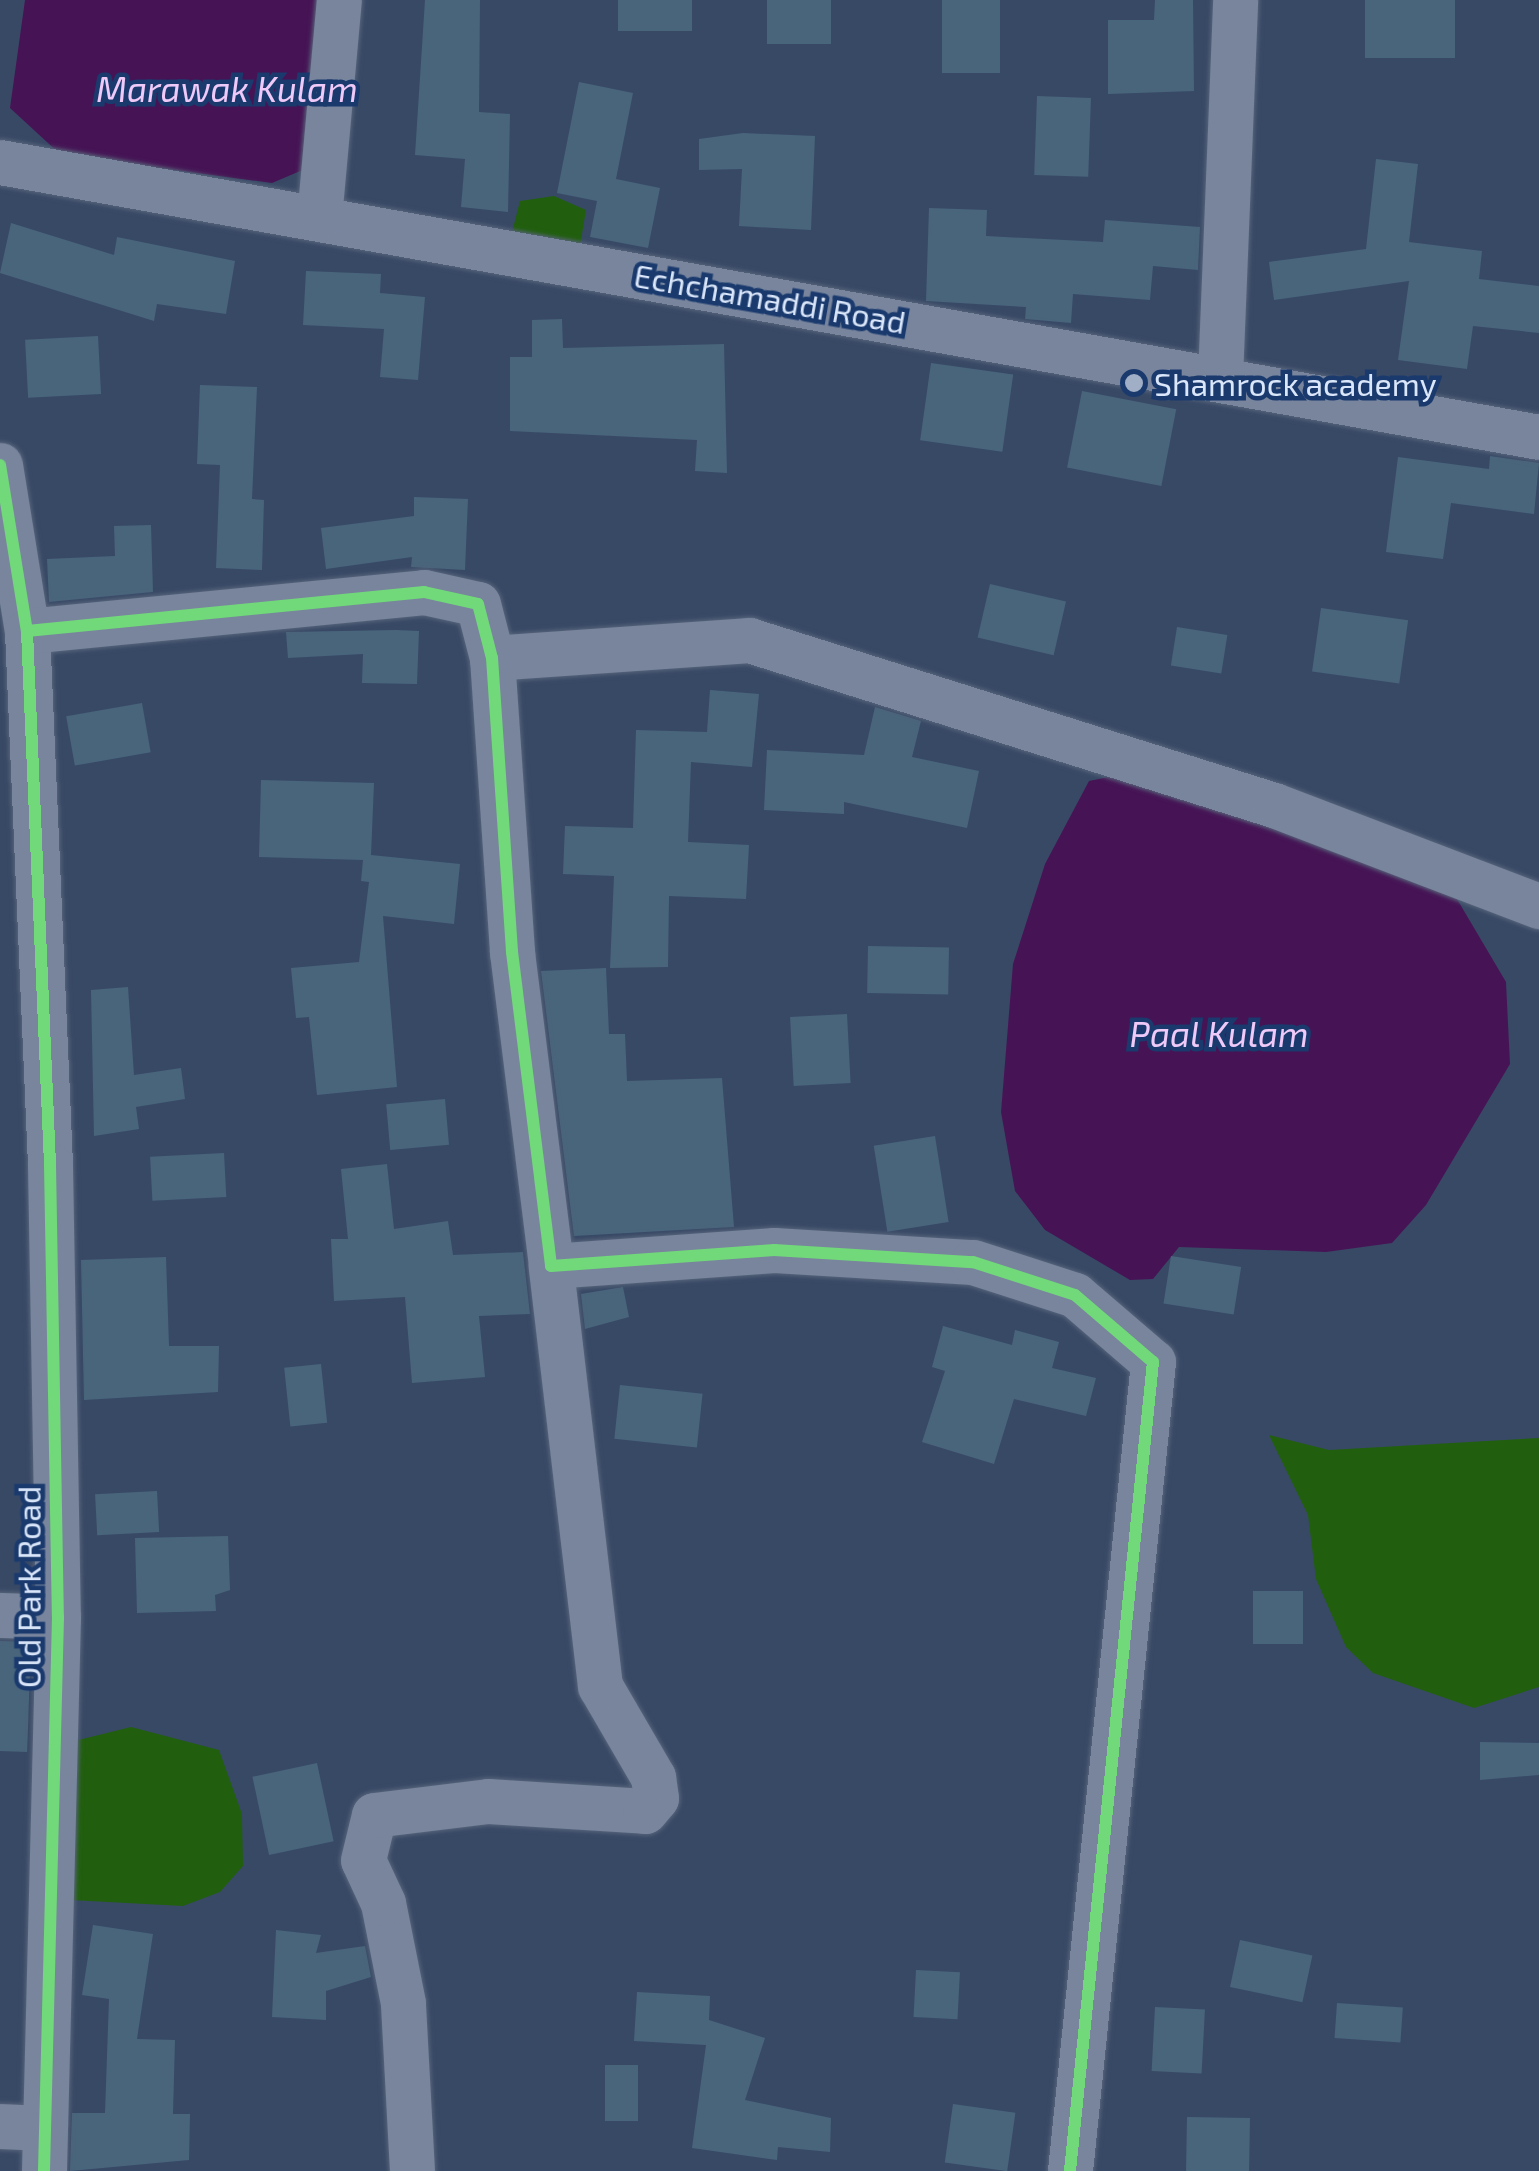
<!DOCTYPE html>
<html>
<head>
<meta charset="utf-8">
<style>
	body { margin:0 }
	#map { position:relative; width:1539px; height:2171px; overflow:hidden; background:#384966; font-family:"Exo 2",sans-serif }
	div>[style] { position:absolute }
	.green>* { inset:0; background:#215f0e }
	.water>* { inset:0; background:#461455 }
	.building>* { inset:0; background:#49657c; transform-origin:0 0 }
	.roads { filter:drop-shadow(0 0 2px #57647a) drop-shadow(0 0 2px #57647a) }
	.minor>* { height:45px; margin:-22.5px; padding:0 22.5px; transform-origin:22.5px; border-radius:22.5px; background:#78859d }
	.cycleway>* { height:12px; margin:-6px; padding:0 6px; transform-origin:6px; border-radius:6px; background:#71d979 }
	.dots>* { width:28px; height:28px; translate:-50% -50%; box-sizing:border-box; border:5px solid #1a3a6e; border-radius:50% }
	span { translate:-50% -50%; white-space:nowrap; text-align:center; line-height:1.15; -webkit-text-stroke:9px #1a3a6e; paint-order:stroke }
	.street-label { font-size:32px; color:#dae6f9 }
	.poi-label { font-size:32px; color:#dae6f9 }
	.left { translate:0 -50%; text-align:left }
	.water-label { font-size:35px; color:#efcaf8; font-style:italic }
</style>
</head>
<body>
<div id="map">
	<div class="green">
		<div style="clip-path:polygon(554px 196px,586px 210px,577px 264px,507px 252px,520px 201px)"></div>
		<div style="clip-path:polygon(1269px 1435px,1329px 1450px,1539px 1438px,1539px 1687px,1474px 1708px,1373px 1673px,1346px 1647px,1316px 1579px,1308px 1515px)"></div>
		<div style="clip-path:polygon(131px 1727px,219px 1750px,242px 1814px,243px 1866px,220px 1892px,183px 1906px,51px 1899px,54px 1746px)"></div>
	</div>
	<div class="water">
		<div style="clip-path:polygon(25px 0,332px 0,305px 169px,272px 183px,61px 155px,10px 108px)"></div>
		<div style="clip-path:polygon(1133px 772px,1454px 894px,1506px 982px,1510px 1064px,1426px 1205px,1392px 1243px,1326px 1252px,1179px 1247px,1153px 1279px,1130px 1280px,1045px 1230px,1015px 1191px,1001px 1112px,1013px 964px,1045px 864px,1089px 781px)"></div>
	</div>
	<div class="building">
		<div style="clip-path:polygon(425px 0,480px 0,479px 112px,510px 114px,508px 212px,461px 207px,465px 159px,415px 155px)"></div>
		<div style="left:618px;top:0;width:74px;height:31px"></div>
		<div style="left:767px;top:0;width:64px;height:44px"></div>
		<div style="left:942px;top:0;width:58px;height:73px"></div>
		<div style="clip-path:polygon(1155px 0,1193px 0,1194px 91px,1108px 94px,1108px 20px,1154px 20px)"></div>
		<div style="left:1365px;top:0;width:90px;height:58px"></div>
		<div style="clip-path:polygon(579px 82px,633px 93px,616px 179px,660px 188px,648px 248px,590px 237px,597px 201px,557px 193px)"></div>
		<div style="left:1037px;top:96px;width:54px;height:79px;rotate:2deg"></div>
		<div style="clip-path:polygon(743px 133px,815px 136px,811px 230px,739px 226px,742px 169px,699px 170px,699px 139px)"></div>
		<div style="clip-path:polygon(1376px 159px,1418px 164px,1409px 242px,1482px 251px,1479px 279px,1539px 286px,1539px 333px,1473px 326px,1467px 369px,1398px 360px,1409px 281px,1274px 300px,1269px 262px,1366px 249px)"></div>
		<div style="clip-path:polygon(929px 208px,987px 210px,986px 236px,1103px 242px,1105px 220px,1200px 227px,1198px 270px,1153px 266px,1150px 300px,1073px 294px,1071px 323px,1025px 319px,1026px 307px,926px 301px)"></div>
		<div style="clip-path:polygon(11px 223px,114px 255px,117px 237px,235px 261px,226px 314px,157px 304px,154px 321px,0 273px)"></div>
		<div style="clip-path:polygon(306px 271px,381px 274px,380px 293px,425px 297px,418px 380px,380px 377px,384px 329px,303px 325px)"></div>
		<div style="clip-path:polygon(562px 319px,563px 348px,724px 344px,727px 473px,695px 471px,697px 440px,510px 431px,510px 357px,532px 357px,532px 320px)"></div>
		<div style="left:98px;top:336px;width:58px;height:73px;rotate:87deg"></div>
		<div style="left:931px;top:363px;width:83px;height:78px;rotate:8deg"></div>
		<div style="clip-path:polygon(200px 385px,257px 387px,252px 499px,264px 500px,262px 570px,216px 568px,220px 465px,197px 464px)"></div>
		<div style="left:1082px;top:391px;width:96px;height:78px;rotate:11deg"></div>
		<div style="clip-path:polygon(1490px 456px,1539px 463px,1534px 514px,1451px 503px,1443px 559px,1386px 552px,1398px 457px,1489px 469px)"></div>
		<div style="clip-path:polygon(414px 497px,468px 499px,465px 570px,411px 567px,412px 557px,326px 569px,321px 528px,414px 516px)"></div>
		<div style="clip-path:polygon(151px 525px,153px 592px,49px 602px,47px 559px,115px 556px,114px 526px)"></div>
		<div style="left:990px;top:584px;width:78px;height:55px;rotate:13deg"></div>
		<div style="left:1321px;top:608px;width:88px;height:64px;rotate:8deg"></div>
		<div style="left:1177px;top:627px;width:51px;height:39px;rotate:9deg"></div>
		<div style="clip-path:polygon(396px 630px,419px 631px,417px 684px,362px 683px,363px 654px,288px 658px,286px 632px)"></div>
		<div style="clip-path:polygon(710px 690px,759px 694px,752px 767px,691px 762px,688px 842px,749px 845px,746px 899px,669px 896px,668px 967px,610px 968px,614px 876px,563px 874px,565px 826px,633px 828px,636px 730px,707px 732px)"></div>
		<div style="left:142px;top:703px;width:50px;height:77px;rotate:80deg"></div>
		<div style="clip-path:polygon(875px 707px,921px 721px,912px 757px,979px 771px,967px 828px,844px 802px,844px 814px,764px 810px,767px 750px,864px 755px)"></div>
		<div style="clip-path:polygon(261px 780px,374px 783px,371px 855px,460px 864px,454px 924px,383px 916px,397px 1087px,317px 1095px,309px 1017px,296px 1018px,291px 968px,359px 962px,369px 882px,361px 881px,363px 860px,259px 857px)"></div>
		<div style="left:868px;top:946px;width:81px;height:47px;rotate:1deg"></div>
		<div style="clip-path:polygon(606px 968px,609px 1034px,625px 1034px,627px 1081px,722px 1078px,734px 1227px,574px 1236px,541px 971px)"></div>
		<div style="clip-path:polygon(128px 987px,134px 1075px,181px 1068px,185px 1099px,136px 1107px,139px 1129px,94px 1136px,91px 990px)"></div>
		<div style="left:847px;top:1014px;width:69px;height:57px;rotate:87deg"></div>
		<div style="left:445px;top:1099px;width:46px;height:59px;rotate:85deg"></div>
		<div style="left:935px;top:1136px;width:87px;height:62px;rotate:81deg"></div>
		<div style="left:224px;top:1153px;width:44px;height:74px;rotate:87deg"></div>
		<div style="clip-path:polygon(387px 1164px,394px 1229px,448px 1221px,453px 1255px,523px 1252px,530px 1314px,479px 1316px,485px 1377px,412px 1383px,405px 1297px,334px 1301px,331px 1239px,348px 1239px,341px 1169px)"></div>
		<div style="left:1171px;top:1256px;width:71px;height:48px;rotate:9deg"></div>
		<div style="clip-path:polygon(166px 1257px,169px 1346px,219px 1346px,218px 1392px,84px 1400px,81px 1260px)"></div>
		<div style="clip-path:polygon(623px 1287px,629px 1317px,585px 1329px,581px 1294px)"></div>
		<div style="clip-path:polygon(943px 1326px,1012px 1345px,1015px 1330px,1059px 1342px,1052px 1368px,1096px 1378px,1086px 1416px,1014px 1399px,994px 1464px,922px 1442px,945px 1371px,932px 1367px)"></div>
		<div style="left:321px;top:1364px;width:59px;height:37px;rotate:84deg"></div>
		<div style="left:620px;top:1385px;width:83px;height:54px;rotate:6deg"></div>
		<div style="left:157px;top:1491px;width:41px;height:62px;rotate:87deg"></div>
		<div style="clip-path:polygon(228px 1536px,230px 1590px,215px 1595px,216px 1611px,137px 1613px,135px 1538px)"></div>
		<div style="left:1253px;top:1591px;width:50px;height:53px"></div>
		<div style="left:0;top:1641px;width:31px;height:110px;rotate:2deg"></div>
		<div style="clip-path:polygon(1480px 1742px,1539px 1743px,1539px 1775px,1480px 1780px)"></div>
		<div style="left:317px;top:1763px;width:80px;height:66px;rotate:78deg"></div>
		<div style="clip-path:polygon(93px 1925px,153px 1934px,137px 2039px,175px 2040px,173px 2114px,190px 2114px,189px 2160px,70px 2171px,72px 2113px,105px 2113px,109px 1999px,82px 1995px)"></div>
		<div style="clip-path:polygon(276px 1930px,321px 1935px,316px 1953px,365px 1946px,371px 1977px,326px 1991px,326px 2020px,272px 2017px)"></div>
		<div style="left:1240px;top:1940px;width:74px;height:48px;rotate:12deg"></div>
		<div style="left:916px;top:1970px;width:44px;height:47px;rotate:3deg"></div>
		<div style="clip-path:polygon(637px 1992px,710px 1996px,709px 2020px,765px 2038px,745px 2100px,831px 2118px,830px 2152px,778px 2147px,777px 2160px,692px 2148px,706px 2045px,634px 2041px)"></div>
		<div style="left:1337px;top:2003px;width:66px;height:35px;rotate:4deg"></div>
		<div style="left:1155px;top:2007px;width:50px;height:64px;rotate:3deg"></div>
		<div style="left:605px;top:2065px;width:33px;height:56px"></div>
		<div style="left:953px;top:2104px;width:63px;height:59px;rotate:8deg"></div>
		<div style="left:1187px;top:2117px;width:63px;height:54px;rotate:1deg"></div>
	</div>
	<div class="roads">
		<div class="minor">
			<div style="left:0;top:162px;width:1563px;rotate:10.13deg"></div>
			<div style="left:319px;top:218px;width:219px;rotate:-84.8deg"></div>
			<div style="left:1220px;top:378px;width:378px;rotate:-87.7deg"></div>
			<div style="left:0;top:465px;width:168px;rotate:80.8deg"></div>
			<div style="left:27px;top:631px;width:534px;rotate:87.53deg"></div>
			<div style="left:50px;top:1165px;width:452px;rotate:89deg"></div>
			<div style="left:58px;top:1617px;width:554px;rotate:91.45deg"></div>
			<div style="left:27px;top:631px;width:399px;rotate:-5.6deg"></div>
			<div style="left:424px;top:592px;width:55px;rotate:12.5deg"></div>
			<div style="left:478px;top:604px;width:56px;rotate:75.5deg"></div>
			<div style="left:492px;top:658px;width:295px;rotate:86.1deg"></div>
			<div style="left:512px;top:952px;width:316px;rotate:82.9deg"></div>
			<div style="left:551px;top:1266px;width:224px;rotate:-4.1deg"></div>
			<div style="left:774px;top:1250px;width:199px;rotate:3.5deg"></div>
			<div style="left:973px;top:1262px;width:107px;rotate:17.9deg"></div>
			<div style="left:1075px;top:1295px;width:103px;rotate:40.7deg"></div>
			<div style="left:1153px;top:1362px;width:813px;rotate:95.86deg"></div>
			<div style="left:492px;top:658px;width:258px;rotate:-4deg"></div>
			<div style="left:749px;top:640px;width:550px;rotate:17.45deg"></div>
			<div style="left:1274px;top:805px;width:284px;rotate:20.9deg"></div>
			<div style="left:0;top:1615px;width:58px;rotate:2deg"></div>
			<div style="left:0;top:2126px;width:45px;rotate:2.5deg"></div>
			<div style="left:412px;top:2171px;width:168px;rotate:-93.1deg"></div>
			<div style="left:403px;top:2003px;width:102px;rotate:-101.3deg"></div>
			<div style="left:383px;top:1903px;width:47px;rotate:-114.9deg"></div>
			<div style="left:363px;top:1860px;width:46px;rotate:-76.3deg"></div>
			<div style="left:374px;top:1815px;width:115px;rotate:-7deg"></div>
			<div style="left:488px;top:1801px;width:157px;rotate:3.6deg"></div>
			<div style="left:645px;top:1811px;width:17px;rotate:-50deg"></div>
			<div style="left:656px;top:1798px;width:21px;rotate:-98deg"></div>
			<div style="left:653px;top:1777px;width:105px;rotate:-120.2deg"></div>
			<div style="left:600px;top:1686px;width:423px;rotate:-96.7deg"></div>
		</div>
	</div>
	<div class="cycleway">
		<div style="left:0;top:465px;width:168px;rotate:80.8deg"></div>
		<div style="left:27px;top:631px;width:534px;rotate:87.53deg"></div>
		<div style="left:50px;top:1165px;width:452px;rotate:89deg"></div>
		<div style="left:58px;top:1617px;width:554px;rotate:91.45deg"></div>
		<div style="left:27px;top:631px;width:399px;rotate:-5.6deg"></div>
		<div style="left:424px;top:592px;width:55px;rotate:12.5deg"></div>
		<div style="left:478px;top:604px;width:56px;rotate:75.5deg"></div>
		<div style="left:492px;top:658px;width:295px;rotate:86.1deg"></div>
		<div style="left:512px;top:952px;width:316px;rotate:82.9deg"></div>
		<div style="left:551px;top:1266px;width:224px;rotate:-4.1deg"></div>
		<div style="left:774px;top:1250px;width:199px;rotate:3.5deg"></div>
		<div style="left:973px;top:1262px;width:107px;rotate:17.9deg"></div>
		<div style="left:1075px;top:1295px;width:103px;rotate:40.7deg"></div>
		<div style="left:1153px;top:1362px;width:813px;rotate:95.86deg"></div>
	</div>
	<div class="dots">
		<div style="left:1134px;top:383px;background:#a1afc6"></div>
	</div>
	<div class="street-label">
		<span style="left:770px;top:298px;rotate:10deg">Echchamaddi Road</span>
		<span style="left:28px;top:1587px;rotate:-90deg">Old Park Road</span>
	</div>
	<div class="poi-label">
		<span class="left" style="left:1154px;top:383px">Shamrock academy</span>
	</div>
	<div class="water-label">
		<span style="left:227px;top:88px">Marawak Kulam</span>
		<span style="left:1219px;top:1033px">Paal Kulam</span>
	</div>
</div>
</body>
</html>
